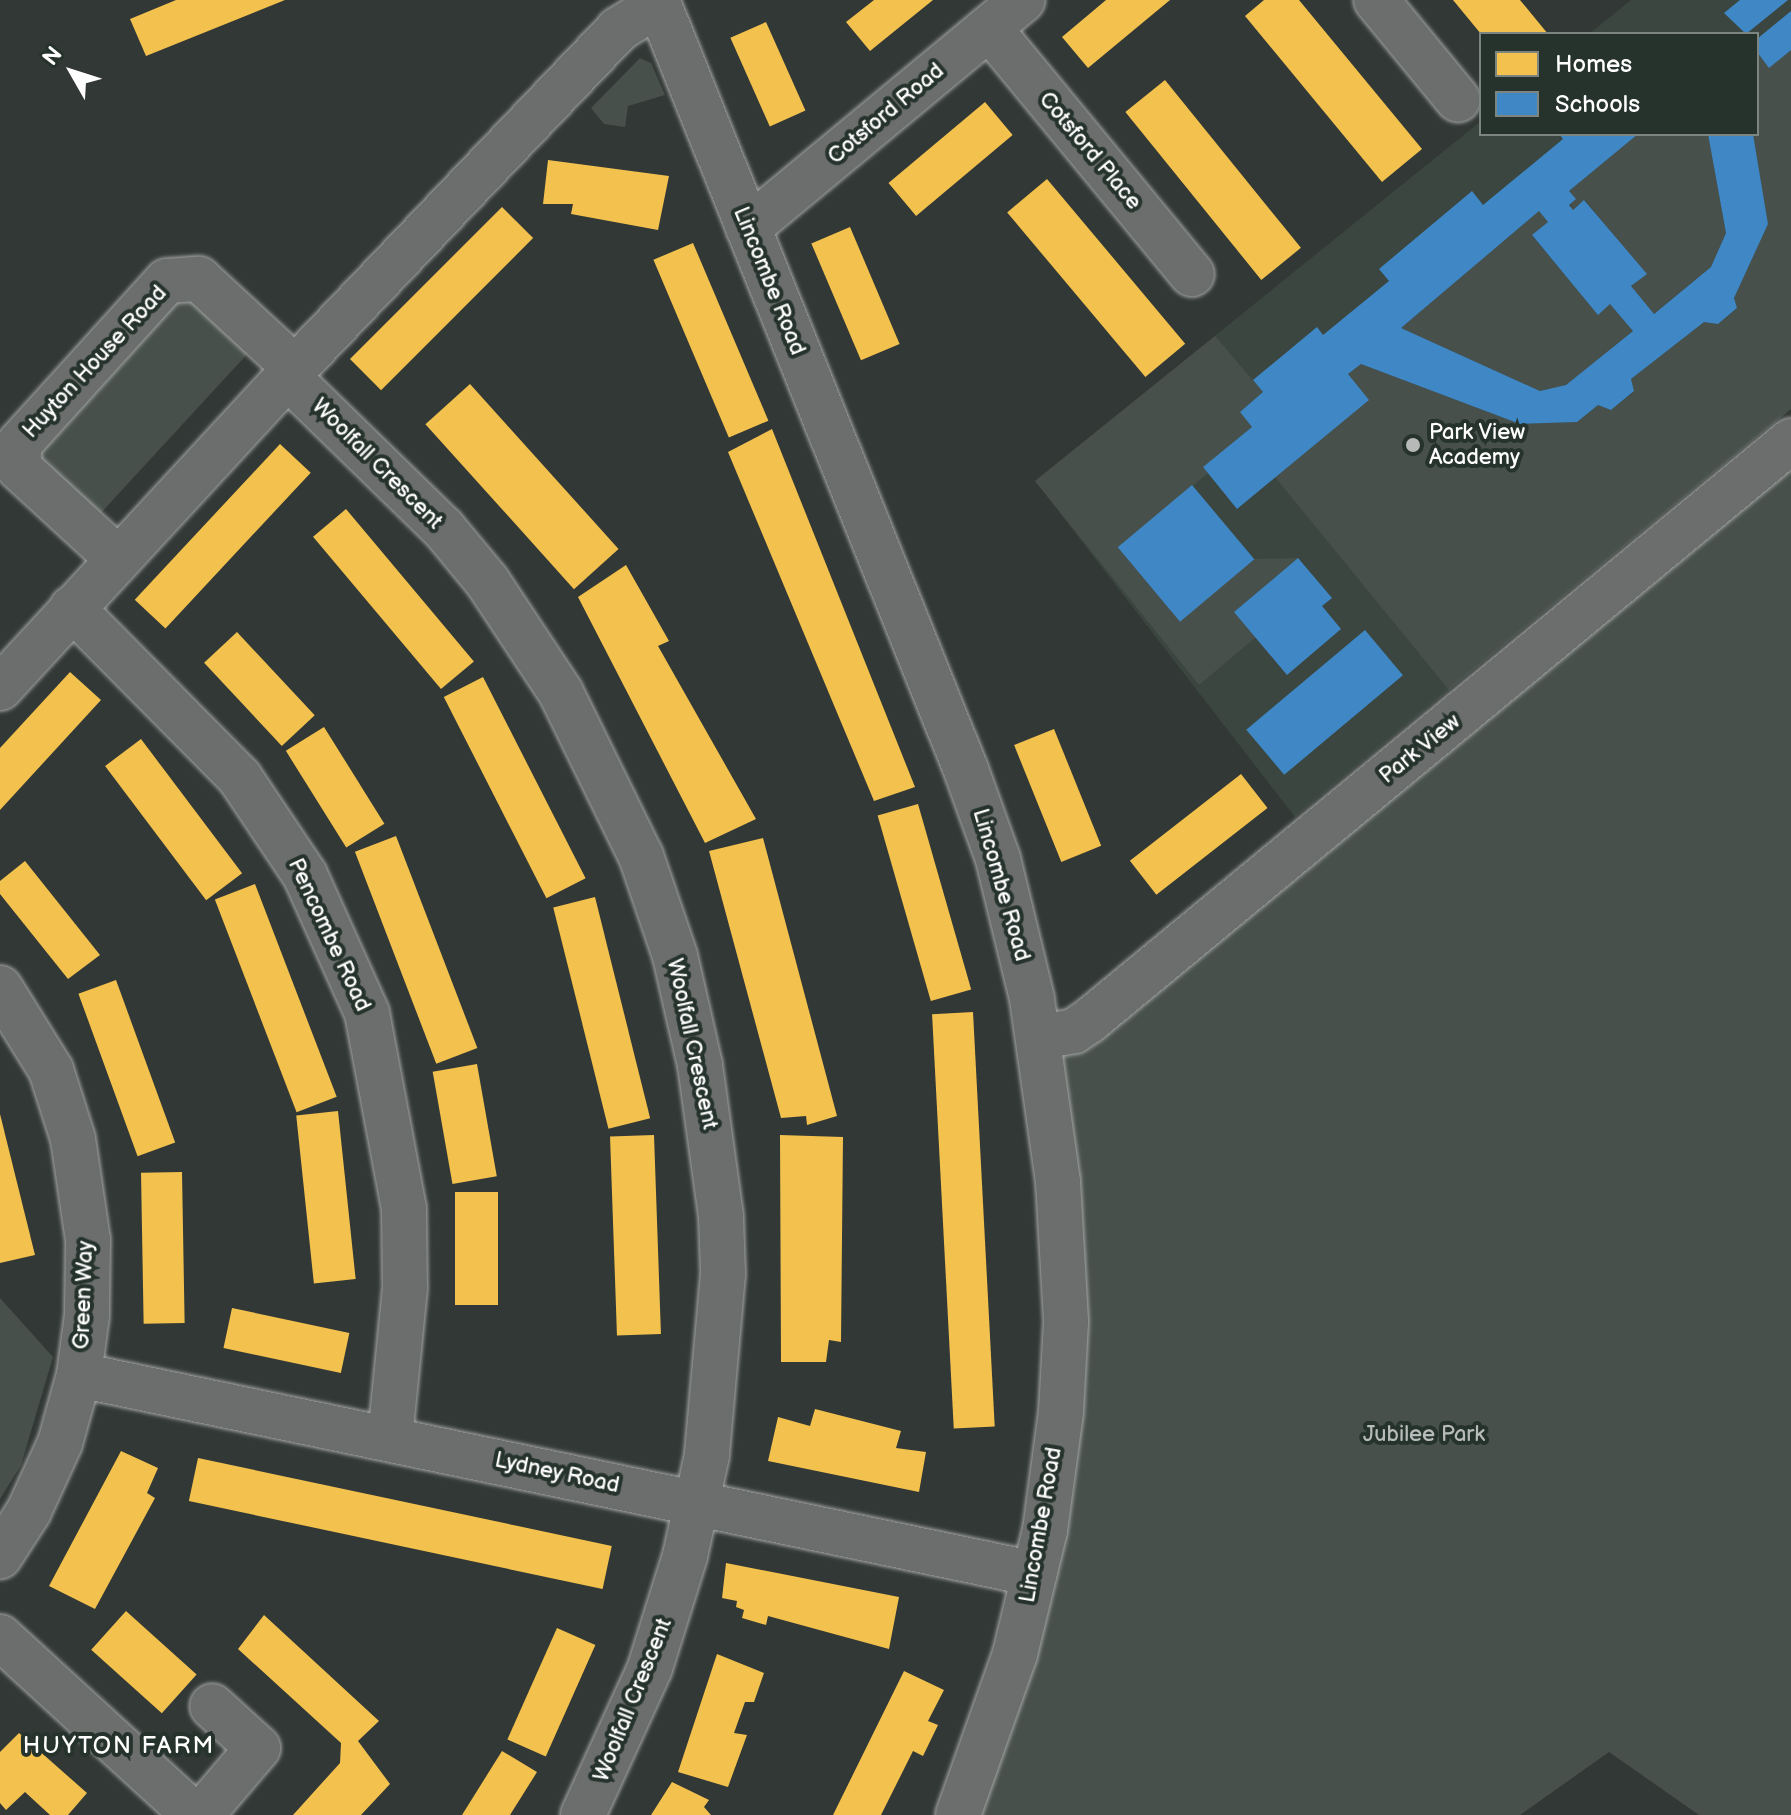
<!DOCTYPE html>
<html>
<head>
<meta charset="utf-8">
<style>
	body { margin:0 }
	#map { position:relative; width:1791px; height:1815px; overflow:hidden; background:#323835; font-family:"Balsamiq Sans",sans-serif }
	div>[style] { position:absolute }
	.built>* { inset:0; background:#3b4640 }
	.green>* { inset:0; background:#47504b }
	.homes>* { inset:0; background:#f2c14e; transform-origin:0 0 }
	.schools>* { inset:0; background:#3f88c5; transform-origin:0 0 }
	.roads { filter:drop-shadow(0 0 2px #a3a5a4) drop-shadow(0 0 2px #a3a5a4) }
	.minor>* { height:44px; margin:-22px; padding:0 22px; transform-origin:22px; border-radius:22px; background:#6b6e6d }
	.dots>* { width:22px; height:22px; translate:-50% -50%; box-sizing:border-box; border:4px solid #26332d; border-radius:50% }
	span { translate:-50% -50%; white-space:nowrap; text-align:center; line-height:1.15; -webkit-text-stroke:8px #26332d; paint-order:stroke }
	.street-label { font-size:22px; color:#fff }
	.poi-label { font-size:22px; color:#fff }
	.left { translate:0 -50%; text-align:left }
	.park-label { font-size:22px; color:#b7bbb9 }
	.neighbourhood-label { font-size:24px; color:#fff; letter-spacing:2px }
	.legend { position:absolute; left:1479px; top:32px; width:280px; height:104px; box-sizing:border-box; background:#26332d; border:2px solid #7d8581; margin:0; padding:10px 14px; list-style:none; font-size:24px; color:#fff }
	.legend li { display:flex; align-items:center; gap:16px; height:40px }
	.legend b { width:40px; border:2px solid #7d8581 }
	.north { position:absolute; left:32px; top:32px; width:80px; height:80px; -webkit-text-stroke:6px #26332d; paint-order:stroke; rotate:309deg; font-size:22px; font-weight:700; line-height:32px; text-align:center; color:#fff }
	.north::after { content:''; display:block; margin:auto; width:28px; height:36px; background:#fff; clip-path:polygon(50% 0,100% 100%,50% 72%,0 100%) }
</style>
</head>
<body>
<div id="map">
	<div class="built">
		<div style="clip-path:polygon(1631px 0,1791px 0,1791px 409px,1295px 817px,1035px 481px,1481px 121px,1481px 134px,1757px 134px,1757px 34px,1589px 34px)"></div>
	</div>
	<div class="green">
		<div style="clip-path:polygon(1791px 50px,1791px 409px,1449px 690px,1275px 477px,1368px 400px,1348px 374px,1361px 364px,1520px 424px,1577px 422px,1598px 405px,1611px 410px,1634px 392px,1631px 379px,1704px 322px,1718px 324px,1737px 309px,1734px 298px,1768px 224px,1753px 134px,1757px 53px,1769px 67px)"></div>
		<div style="clip-path:polygon(640px 58px,651px 63px,665px 95px,628px 106px,625px 127px,604px 124px,591px 108px)"></div>
		<div style="clip-path:polygon(1638px 134px,1708px 134px,1726px 233px,1711px 267px,1566px 385px,1540px 391px,1401px 328px,1539px 211px,1548px 222px,1532px 236px,1598px 314px,1646px 274px,1585px 200px,1572px 210px,1569px 191px)"></div>
		<div style="clip-path:polygon(195px 297px,251px 350px,99px 515px,41px 460px,43px 450px,169px 299px)"></div>
		<div style="clip-path:polygon(1215px 336px,1263px 392px,1240px 412px,1252px 427px,1203px 467px,1208px 473px,1118px 548px,1179px 620px,1254px 559px,1298px 558px,1235px 611px,1256px 637px,1199px 685px,1035px 481px)"></div>
		<div style="clip-path:polygon(1791px 441px,1791px 1815px,1699px 1815px,1609px 1752px,1520px 1815px,958px 1815px,1017px 1676px,1066px 1322px,1038px 1037px)"></div>
		<div style="clip-path:polygon(0 1298px,53px 1357px,21px 1465px,0 1499px)"></div>
	</div>
	<div class="homes">
		<div style="clip-path:polygon(176px 0,285px 0,146px 56px,130px 19px)"></div>
		<div style="clip-path:polygon(874px 0,933px 0,870px 51px,846px 22px)"></div>
		<div style="clip-path:polygon(1106px 0,1170px 0,1088px 68px,1062px 37px)"></div>
		<div style="clip-path:polygon(1264px 0,1299px 0,1422px 149px,1382px 182px,1245px 16px)"></div>
		<div style="clip-path:polygon(1453px 0,1520px 0,1548px 34px,1481px 34px)"></div>
		<div style="left:766px;top:22px;width:97px;height:39px;rotate:66deg"></div>
		<div style="left:1165px;top:80px;width:216px;height:51px;rotate:51deg"></div>
		<div style="left:985px;top:102px;width:43px;height:126px;rotate:50deg"></div>
		<div style="clip-path:polygon(548px 160px,669px 176px,658px 230px,571px 214px,573px 204px,543px 204px)"></div>
		<div style="left:1047px;top:179px;width:215px;height:52px;rotate:50deg"></div>
		<div style="left:502px;top:207px;width:44px;height:215px;rotate:45deg"></div>
		<div style="left:850px;top:227px;width:127px;height:42px;rotate:67deg"></div>
		<div style="left:693px;top:243px;width:193px;height:43px;rotate:67deg"></div>
		<div style="left:470px;top:384px;width:222px;height:60px;rotate:48deg"></div>
		<div style="clip-path:polygon(772px 429px,915px 787px,874px 801px,728px 452px)"></div>
		<div style="left:280px;top:444px;width:42px;height:213px;rotate:43deg"></div>
		<div style="left:346px;top:509px;width:199px;height:43px;rotate:50deg"></div>
		<div style="clip-path:polygon(626px 565px,669px 641px,658px 646px,756px 819px,705px 843px,578px 597px)"></div>
		<div style="left:237px;top:632px;width:114px;height:45px;rotate:47deg"></div>
		<div style="clip-path:polygon(70px 672px,101px 700px,0 810px,0 748px)"></div>
		<div style="left:483px;top:677px;width:226px;height:44px;rotate:63deg"></div>
		<div style="left:324px;top:727px;width:114px;height:45px;rotate:58deg"></div>
		<div style="left:1054px;top:729px;width:126px;height:43px;rotate:68deg"></div>
		<div style="left:141px;top:739px;width:168px;height:45px;rotate:53deg"></div>
		<div style="left:1241px;top:774px;width:43px;height:141px;rotate:52deg"></div>
		<div style="left:918px;top:804px;width:193px;height:42px;rotate:74deg"></div>
		<div style="left:396px;top:836px;width:227px;height:44px;rotate:69deg"></div>
		<div style="clip-path:polygon(763px 838px,837px 1116px,807px 1125px,806px 1116px,781px 1118px,709px 851px)"></div>
		<div style="clip-path:polygon(25px 861px,100px 955px,68px 979px,0 894px,0 881px)"></div>
		<div style="left:255px;top:884px;width:228px;height:43px;rotate:69deg"></div>
		<div style="left:595px;top:897px;width:228px;height:43px;rotate:76deg"></div>
		<div style="left:116px;top:980px;width:173px;height:40px;rotate:70deg"></div>
		<div style="left:973px;top:1012px;width:415px;height:41px;rotate:87deg"></div>
		<div style="left:477px;top:1064px;width:114px;height:45px;rotate:80deg"></div>
		<div style="left:338px;top:1111px;width:169px;height:42px;rotate:84deg"></div>
		<div style="clip-path:polygon(0 1114px,35px 1255px,0 1263px)"></div>
		<div style="left:654px;top:1135px;width:199px;height:44px;rotate:88deg"></div>
		<div style="clip-path:polygon(780px 1135px,843px 1137px,841px 1342px,829px 1340px,826px 1362px,781px 1362px)"></div>
		<div style="left:182px;top:1172px;width:151px;height:41px;rotate:89deg"></div>
		<div style="left:455px;top:1192px;width:43px;height:113px"></div>
		<div style="left:232px;top:1308px;width:120px;height:41px;rotate:12deg"></div>
		<div style="clip-path:polygon(815px 1409px,901px 1431px,896px 1448px,926px 1452px,919px 1492px,768px 1461px,778px 1417px,810px 1426px)"></div>
		<div style="clip-path:polygon(121px 1451px,158px 1468px,147px 1493px,155px 1498px,95px 1609px,49px 1586px)"></div>
		<div style="left:198px;top:1458px;width:423px;height:44px;rotate:12deg"></div>
		<div style="clip-path:polygon(726px 1563px,899px 1597px,889px 1649px,768px 1616px,766px 1625px,742px 1618px,744px 1610px,736px 1607px,737px 1601px,722px 1598px)"></div>
		<div style="left:126px;top:1611px;width:95px;height:52px;rotate:42deg"></div>
		<div style="clip-path:polygon(264px 1615px,379px 1721px,358px 1741px,390px 1784px,361px 1815px,293px 1815px,340px 1763px,341px 1743px,238px 1649px)"></div>
		<div style="left:557px;top:1628px;width:42px;height:122px;rotate:24deg"></div>
		<div style="clip-path:polygon(717px 1654px,764px 1673px,754px 1702px,745px 1702px,734px 1733px,747px 1735px,728px 1787px,678px 1772px)"></div>
		<div style="clip-path:polygon(904px 1671px,944px 1690px,928px 1721px,938px 1725px,923px 1756px,913px 1751px,881px 1815px,833px 1815px)"></div>
		<div style="clip-path:polygon(19px 1733px,87px 1793px,68px 1815px,50px 1815px,25px 1792px,6px 1810px,0 1803px,0 1752px)"></div>
		<div style="clip-path:polygon(502px 1751px,537px 1772px,510px 1815px,462px 1815px)"></div>
		<div style="clip-path:polygon(672px 1782px,709px 1800px,704px 1807px,711px 1815px,651px 1815px)"></div>
	</div>
	<div class="schools">
		<div style="clip-path:polygon(1740px 0,1788px 0,1746px 34px,1724px 13px)"></div>
		<div style="clip-path:polygon(1791px 11px,1791px 50px,1769px 68px,1757px 52px,1757px 39px)"></div>
		<div style="clip-path:polygon(evenodd,1559px 134px,1638px 134px,1569px 191px,1576px 199px,1569px 205px,1573px 210px,1584px 200px,1647px 274px,1631px 286px,1654px 314px,1711px 267px,1726px 233px,1708px 134px,1753px 134px,1768px 224px,1734px 298px,1737px 308px,1718px 324px,1704px 322px,1631px 379px,1634px 391px,1611px 410px,1598px 405px,1577px 422px,1520px 424px,1361px 364px,1348px 374px,1369px 400px,1237px 509px,1203px 467px,1252px 427px,1240px 412px,1263px 392px,1253px 380px,1317px 327px,1323px 335px,1389px 281px,1379px 269px,1472px 191px,1483px 205px,1563px 139px,1559px 134px,1539px 211px,1548px 222px,1532px 235px,1598px 315px,1610px 304px,1633px 331px,1566px 385px,1540px 391px,1401px 328px,1539px 211px)"></div>
		<div style="left:1192px;top:485px;width:97px;height:97px;rotate:50deg"></div>
		<div style="clip-path:polygon(1298px 558px,1332px 598px,1322px 606px,1341px 629px,1287px 675px,1234px 612px)"></div>
		<div style="left:1365px;top:630px;width:59px;height:155px;rotate:50deg"></div>
	</div>
	<div class="roads">
		<div class="minor">
			<div style="left:657px;top:0;width:830px;rotate:68.13deg"></div>
			<div style="left:966px;top:770px;width:95px;rotate:70.2deg"></div>
			<div style="left:998px;top:859px;width:144px;rotate:76.3deg"></div>
			<div style="left:1032px;top:999px;width:185px;rotate:81.9deg"></div>
			<div style="left:1058px;top:1182px;width:140px;rotate:86.7deg"></div>
			<div style="left:1066px;top:1322px;width:90px;rotate:93.2deg"></div>
			<div style="left:1061px;top:1412px;width:119px;rotate:97.7deg"></div>
			<div style="left:1045px;top:1530px;width:128px;rotate:103.6deg"></div>
			<div style="left:1015px;top:1654px;width:171px;rotate:109.5deg"></div>
			<div style="left:1376px;top:0;width:129px;rotate:50.6deg"></div>
			<div style="left:989px;top:28px;width:319px;rotate:50.5deg"></div>
			<div style="left:748px;top:228px;width:357px;rotate:-39.7deg"></div>
			<div style="left:287px;top:376px;width:218px;rotate:44.3deg"></div>
			<div style="left:443px;top:528px;width:69px;rotate:50.3deg"></div>
			<div style="left:487px;top:581px;width:134px;rotate:56.5deg"></div>
			<div style="left:561px;top:693px;width:182px;rotate:63.9deg"></div>
			<div style="left:641px;top:856px;width:106px;rotate:71.2deg"></div>
			<div style="left:675px;top:956px;width:112px;rotate:77.1deg"></div>
			<div style="left:700px;top:1065px;width:152px;rotate:82.1deg"></div>
			<div style="left:721px;top:1216px;width:58px;rotate:88deg"></div>
			<div style="left:723px;top:1274px;width:182px;rotate:95.1deg"></div>
			<div style="left:707px;top:1455px;width:103px;rotate:102.3deg"></div>
			<div style="left:685px;top:1556px;width:117px;rotate:107.4deg"></div>
			<div style="left:650px;top:1668px;width:162px;rotate:114.5deg"></div>
			<div style="left:118px;top:559px;width:134px;rotate:-137.4deg"></div>
			<div style="left:19px;top:468px;width:24px;rotate:-90deg"></div>
			<div style="left:19px;top:444px;width:220px;rotate:-47.8deg"></div>
			<div style="left:167px;top:281px;width:32px;rotate:-4deg"></div>
			<div style="left:199px;top:279px;width:131px;rotate:42.8deg"></div>
			<div style="left:72px;top:608px;width:239px;rotate:45.3deg"></div>
			<div style="left:240px;top:778px;width:117px;rotate:56.2deg"></div>
			<div style="left:305px;top:875px;width:151px;rotate:65.8deg"></div>
			<div style="left:367px;top:1013px;width:199px;rotate:79.3deg"></div>
			<div style="left:404px;top:1209px;width:79px;rotate:89.3deg"></div>
			<div style="left:405px;top:1288px;width:151px;rotate:95.7deg"></div>
			<div style="left:0;top:688px;width:435px;rotate:-47.3deg"></div>
			<div style="left:295px;top:368px;width:469px;rotate:-46.3deg"></div>
			<div style="left:619px;top:29px;width:47px;rotate:-32deg"></div>
			<div style="left:0;top:988px;width:97px;rotate:58.1deg"></div>
			<div style="left:51px;top:1070px;width:72px;rotate:72.3deg"></div>
			<div style="left:73px;top:1139px;width:102px;rotate:81.6deg"></div>
			<div style="left:88px;top:1240px;width:75px;rotate:90.8deg"></div>
			<div style="left:87px;top:1315px;width:61px;rotate:97.6deg"></div>
			<div style="left:79px;top:1375px;width:71px;rotate:105.6deg"></div>
			<div style="left:60px;top:1443px;width:75px;rotate:114.5deg"></div>
			<div style="left:29px;top:1511px;width:54px;rotate:122.8deg"></div>
			<div style="left:1038px;top:1037px;width:36px;rotate:-9deg"></div>
			<div style="left:1074px;top:1031px;width:18px;rotate:-34deg"></div>
			<div style="left:1089px;top:1021px;width:911px;rotate:-39.56deg"></div>
			<div style="left:79px;top:1375px;width:976px;rotate:11.76deg"></div>
			<div style="left:0;top:1637px;width:263px;rotate:42.5deg"></div>
			<div style="left:201px;top:1815px;width:88px;rotate:-49.6deg"></div>
			<div style="left:258px;top:1748px;width:62px;rotate:-137.6deg"></div>
		</div>
	</div>
	<div class="dots">
		<div style="left:1413px;top:445px;background:#b7b9b8"></div>
	</div>
	<div class="street-label">
		<span style="left:886px;top:114px;rotate:-40deg">Cotsford Road</span>
		<span style="left:1090px;top:151px;rotate:50deg">Cotsford Place</span>
		<span style="left:769px;top:281px;rotate:68deg">Lincombe Road</span>
		<span style="left:95px;top:362px;rotate:-47deg">Huyton House Road</span>
		<span style="left:377px;top:464px;rotate:45deg">Woolfall Crescent</span>
		<span style="left:1420px;top:749px;rotate:-39deg">Park View</span>
		<span style="left:1001px;top:885px;rotate:74deg">Lincombe Road</span>
		<span style="left:329px;top:935px;rotate:65deg">Pencombe Road</span>
		<span style="left:692px;top:1044px;rotate:78deg">Woolfall Crescent</span>
		<span style="left:84px;top:1295px;rotate:-88deg">Green Way</span>
		<span style="left:557px;top:1473px;rotate:12deg">Lydney Road</span>
		<span style="left:1041px;top:1525px;rotate:-80deg">Lincombe Road</span>
		<span style="left:633px;top:1700px;rotate:-68deg">Woolfall Crescent</span>
	</div>
	<div class="poi-label">
		<span class="left" style="left:1429px;top:445px">Park View<br>Academy</span>
	</div>
	<div class="park-label">
		<span style="left:1424px;top:1435px">Jubilee Park</span>
	</div>
	<div class="neighbourhood-label">
		<span style="left:119px;top:1746px">HUYTON FARM</span>
	</div>
	<ul class="legend">
	<li><b style="height:22px;background:#f2c14e"></b>Homes</li>
	<li><b style="height:22px;background:#3f88c5"></b>Schools</li>
	</ul>
	<div class="north">N</div>
</div>
</body>
</html>
